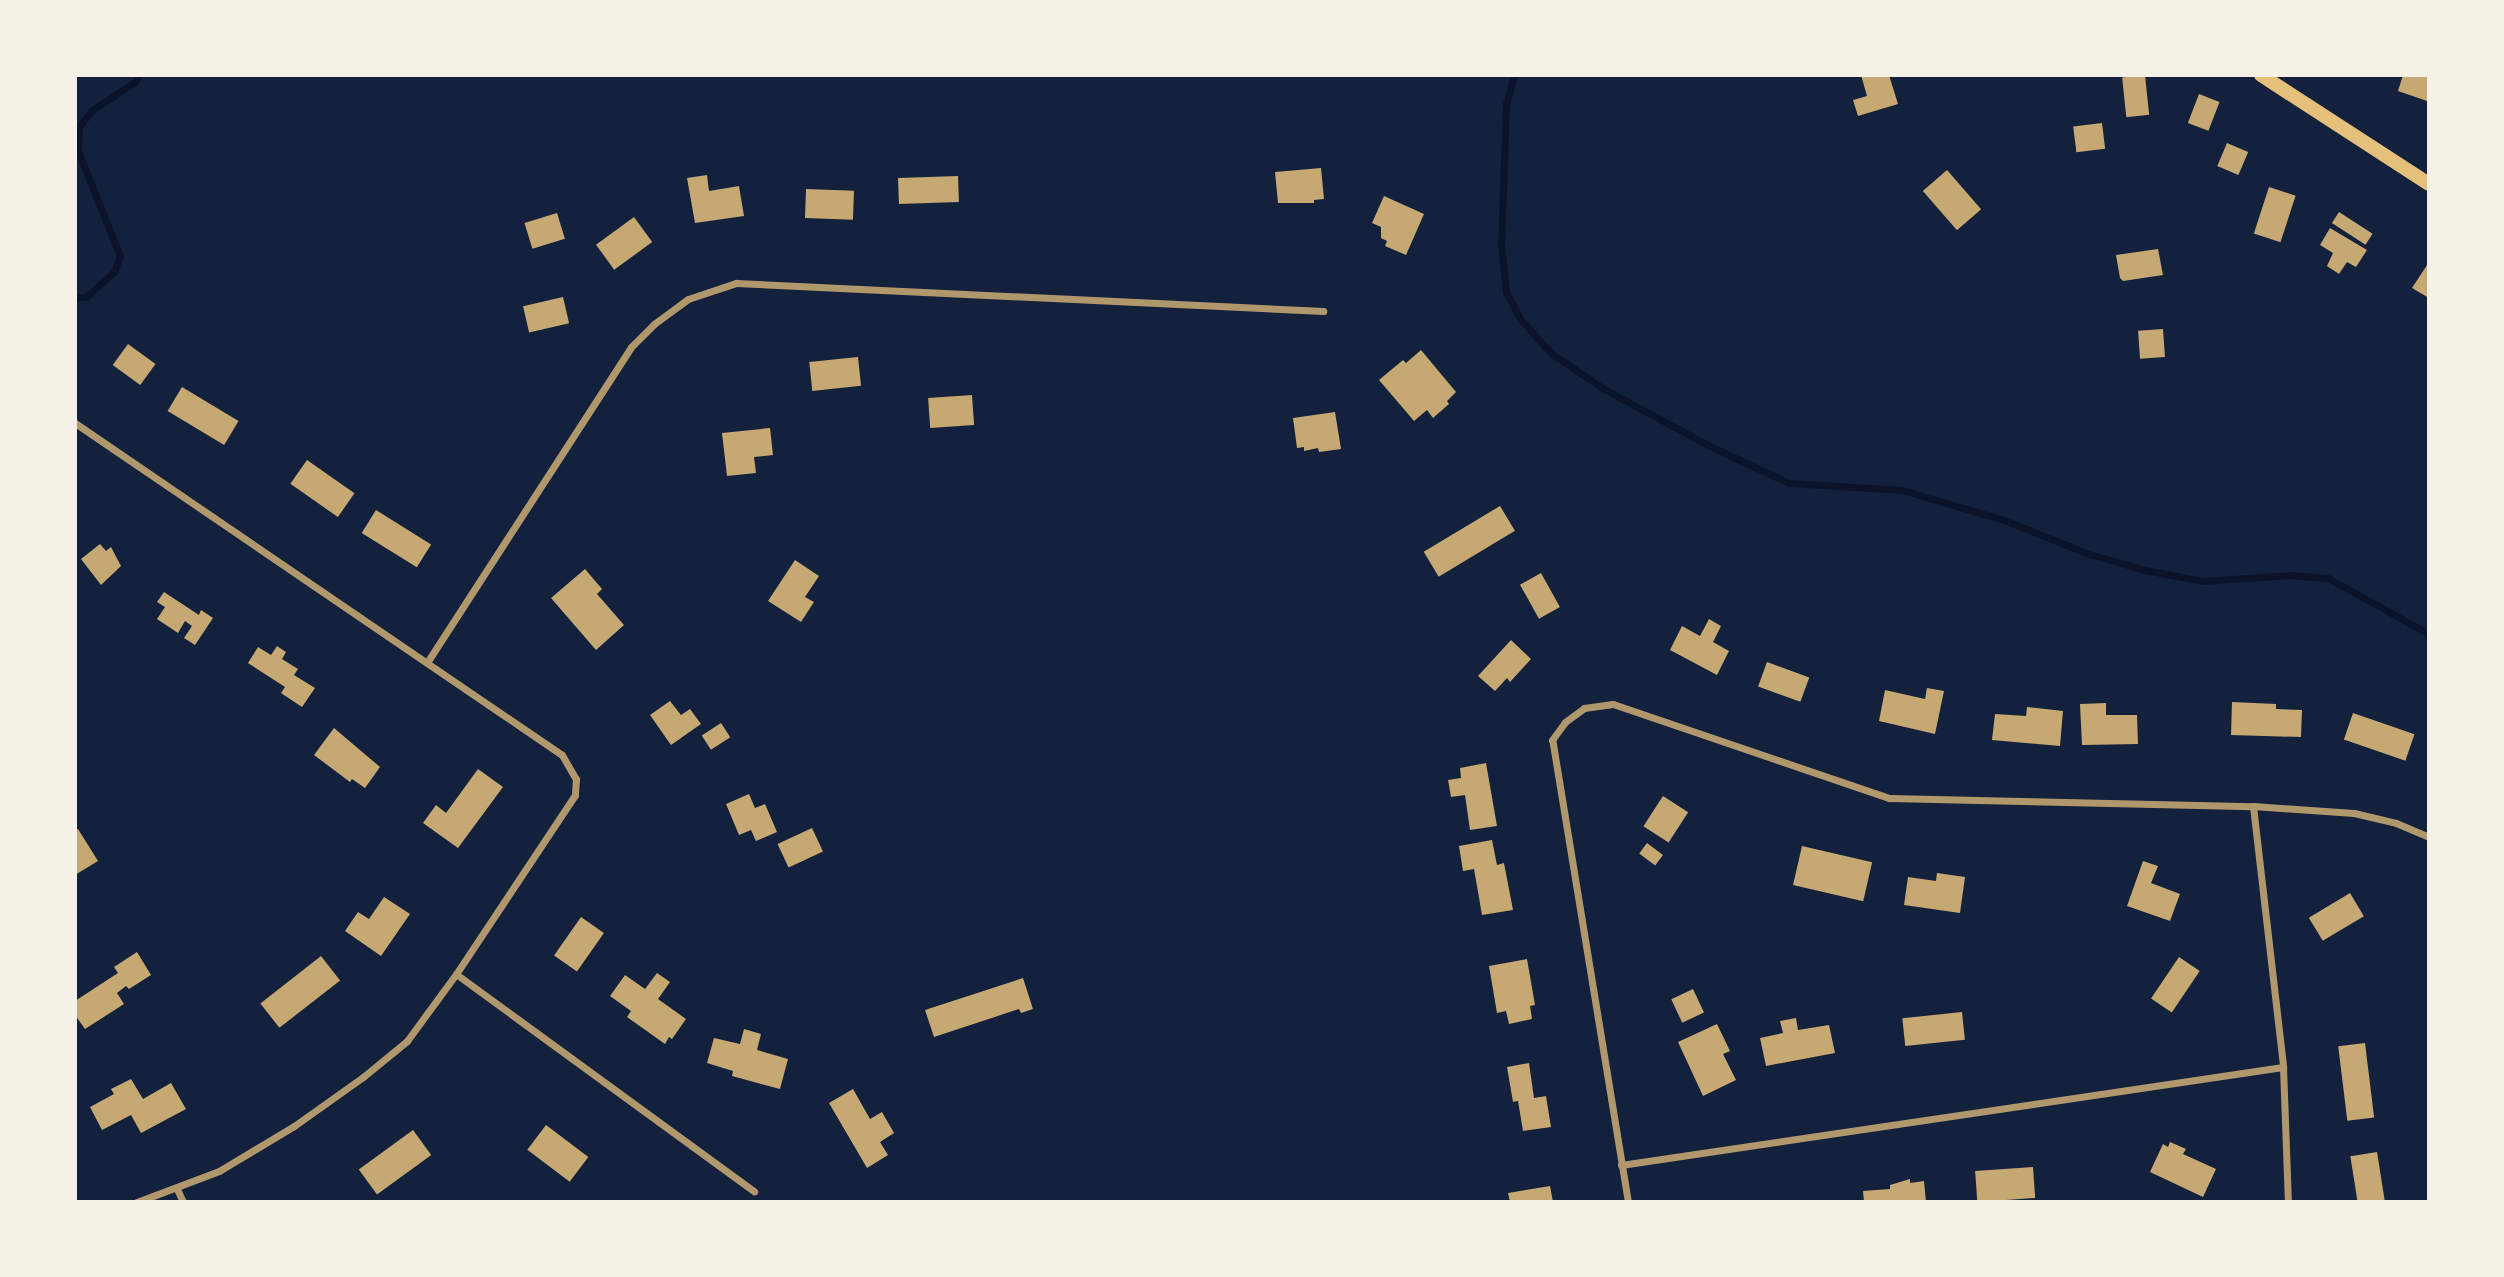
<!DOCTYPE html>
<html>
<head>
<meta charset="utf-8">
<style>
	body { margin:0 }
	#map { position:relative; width:2504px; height:1277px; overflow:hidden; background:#14213d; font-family:"PT Sans",sans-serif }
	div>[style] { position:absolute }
	.stream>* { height:7px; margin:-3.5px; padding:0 3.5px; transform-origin:3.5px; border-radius:3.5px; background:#0b132b }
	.building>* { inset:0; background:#c6a872; transform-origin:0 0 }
	.minor>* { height:7px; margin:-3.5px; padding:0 3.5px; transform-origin:3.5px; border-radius:3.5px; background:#b1986c }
	.secondary>* { height:14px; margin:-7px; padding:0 7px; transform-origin:7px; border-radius:7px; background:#e5c07b }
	span { translate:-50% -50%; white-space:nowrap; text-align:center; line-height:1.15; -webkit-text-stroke:5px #f6f1e7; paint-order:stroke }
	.frame { position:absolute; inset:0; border:77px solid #f6f1e7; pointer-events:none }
</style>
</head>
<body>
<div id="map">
	<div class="stream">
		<div style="left:1514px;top:75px;width:30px;rotate:105deg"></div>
		<div style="left:1506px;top:104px;width:140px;rotate:92deg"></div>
		<div style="left:1501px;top:244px;width:48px;rotate:84.1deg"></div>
		<div style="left:1506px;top:292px;width:32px;rotate:62deg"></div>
		<div style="left:1521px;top:320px;width:46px;rotate:47.6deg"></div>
		<div style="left:1552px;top:354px;width:63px;rotate:33.9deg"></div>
		<div style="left:1604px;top:389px;width:120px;rotate:28.3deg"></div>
		<div style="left:1710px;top:446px;width:87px;rotate:25.1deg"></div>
		<div style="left:1789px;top:483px;width:113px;rotate:3.5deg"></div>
		<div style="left:1902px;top:490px;width:106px;rotate:16.4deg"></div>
		<div style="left:2004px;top:520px;width:92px;rotate:21.8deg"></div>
		<div style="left:2089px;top:554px;width:58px;rotate:15.9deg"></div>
		<div style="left:2145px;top:570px;width:59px;rotate:10.7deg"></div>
		<div style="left:2203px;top:581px;width:87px;rotate:-3.9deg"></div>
		<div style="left:2290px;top:575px;width:38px;rotate:5deg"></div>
		<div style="left:2328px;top:578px;width:115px;rotate:29deg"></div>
		<div style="left:75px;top:297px;width:11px"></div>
		<div style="left:86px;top:297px;width:38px;rotate:-42deg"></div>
		<div style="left:114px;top:272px;width:17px;rotate:-69deg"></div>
		<div style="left:120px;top:256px;width:113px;rotate:-111.8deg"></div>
		<div style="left:78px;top:151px;width:24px;rotate:-88deg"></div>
		<div style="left:79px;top:127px;width:21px;rotate:-53deg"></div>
		<div style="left:92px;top:110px;width:51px;rotate:-33.1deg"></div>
		<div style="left:135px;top:82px;width:8px;rotate:-60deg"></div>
	</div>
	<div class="building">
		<div style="clip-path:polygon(1861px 75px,1889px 75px,1898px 104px,1858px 116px,1853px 100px,1867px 96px)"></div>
		<div style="left:2145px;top:75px;width:40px;height:23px;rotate:84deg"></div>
		<div style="clip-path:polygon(2403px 75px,2429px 75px,2427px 101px,2398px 91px)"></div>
		<div style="left:2199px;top:94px;width:22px;height:31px;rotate:21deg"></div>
		<div style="left:2102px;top:123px;width:26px;height:29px;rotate:83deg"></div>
		<div style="left:2227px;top:143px;width:23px;height:25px;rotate:23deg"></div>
		<div style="clip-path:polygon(1321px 168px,1324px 199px,1314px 200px,1314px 203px,1278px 203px,1275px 172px)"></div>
		<div style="left:1947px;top:170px;width:52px;height:32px;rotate:49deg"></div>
		<div style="clip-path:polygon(707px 175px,709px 191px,739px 186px,744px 216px,695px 223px,687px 178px)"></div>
		<div style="left:958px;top:176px;width:26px;height:60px;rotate:88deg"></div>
		<div style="left:2269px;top:187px;width:28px;height:49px;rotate:18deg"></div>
		<div style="left:806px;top:189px;width:48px;height:29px;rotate:2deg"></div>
		<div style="clip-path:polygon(1384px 196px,1424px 214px,1406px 255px,1385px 246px,1387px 241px,1381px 238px,1381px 227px,1372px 223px)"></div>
		<div style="left:2339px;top:212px;width:40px;height:13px;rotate:33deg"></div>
		<div style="left:557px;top:213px;width:27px;height:34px;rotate:73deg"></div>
		<div style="left:634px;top:217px;width:31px;height:47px;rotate:54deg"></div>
		<div style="clip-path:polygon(2330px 228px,2367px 250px,2356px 267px,2347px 262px,2339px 274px,2327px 266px,2333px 253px,2320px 245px)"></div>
		<div style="clip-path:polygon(2158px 249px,2163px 275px,2123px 281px,2120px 278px,2116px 255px)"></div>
		<div style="clip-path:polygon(2429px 262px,2429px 298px,2412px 288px)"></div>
		<div style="left:563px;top:297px;width:27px;height:41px;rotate:77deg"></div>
		<div style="left:2163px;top:329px;width:28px;height:25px;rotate:86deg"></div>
		<div style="left:128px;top:344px;width:34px;height:26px;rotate:36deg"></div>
		<div style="clip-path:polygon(1421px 350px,1456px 392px,1447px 401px,1449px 404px,1433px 418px,1427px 410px,1414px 421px,1379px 380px,1403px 360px,1406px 363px)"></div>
		<div style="left:858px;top:357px;width:29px;height:49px;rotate:84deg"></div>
		<div style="left:182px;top:387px;width:66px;height:28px;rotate:31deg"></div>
		<div style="left:972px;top:395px;width:30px;height:44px;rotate:86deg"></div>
		<div style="clip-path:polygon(1335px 412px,1341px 449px,1319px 452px,1318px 448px,1304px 451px,1304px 447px,1297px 448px,1293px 418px)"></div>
		<div style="clip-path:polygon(770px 428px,773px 455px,754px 457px,756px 473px,727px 476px,722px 433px)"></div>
		<div style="left:307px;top:460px;width:58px;height:29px;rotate:35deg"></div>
		<div style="left:1500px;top:506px;width:29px;height:89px;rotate:59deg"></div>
		<div style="left:376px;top:510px;width:65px;height:27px;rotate:32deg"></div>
		<div style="clip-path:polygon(100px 544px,106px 551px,111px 547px,121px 566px,101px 585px,81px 559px)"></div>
		<div style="clip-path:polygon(795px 560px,819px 576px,805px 597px,814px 602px,801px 622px,768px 601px)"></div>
		<div style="clip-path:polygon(585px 569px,602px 589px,597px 594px,624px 625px,596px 650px,551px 598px)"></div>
		<div style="left:1541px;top:573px;width:39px;height:24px;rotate:61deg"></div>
		<div style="clip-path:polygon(164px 592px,199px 615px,201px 610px,213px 618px,195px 645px,184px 638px,192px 626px,185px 621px,178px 633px,157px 619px,165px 607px,157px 602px)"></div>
		<div style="clip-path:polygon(1709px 619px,1721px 626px,1713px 642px,1729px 651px,1717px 675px,1670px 650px,1682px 626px,1700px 636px)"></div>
		<div style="clip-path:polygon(1511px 640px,1531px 659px,1510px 682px,1507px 678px,1495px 691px,1478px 676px)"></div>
		<div style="clip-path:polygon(277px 646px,286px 652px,282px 659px,298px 669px,294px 675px,315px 688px,302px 707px,281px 693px,285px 687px,248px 663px,258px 647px,271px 655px)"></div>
		<div style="left:1767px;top:662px;width:45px;height:26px;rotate:20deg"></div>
		<div style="clip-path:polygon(1927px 688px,1944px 691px,1935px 734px,1879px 721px,1885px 690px,1925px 699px)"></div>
		<div style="clip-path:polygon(670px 701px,681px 715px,690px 709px,701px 724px,671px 745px,650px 715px)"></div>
		<div style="clip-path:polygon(2232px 702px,2276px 704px,2276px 709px,2302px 710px,2301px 737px,2231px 735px)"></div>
		<div style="clip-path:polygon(2106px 703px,2106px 715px,2137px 715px,2138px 744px,2082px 745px,2080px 704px)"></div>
		<div style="clip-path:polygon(2027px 707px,2063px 711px,2060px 746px,1992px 740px,1995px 714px,2026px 716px)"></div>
		<div style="left:2353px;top:713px;width:65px;height:28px;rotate:19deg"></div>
		<div style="left:721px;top:723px;width:17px;height:23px;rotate:57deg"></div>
		<div style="clip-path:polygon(334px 728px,380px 767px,365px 788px,352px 779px,350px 782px,314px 755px)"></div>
		<div style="clip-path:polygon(1486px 763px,1497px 826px,1470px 830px,1465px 795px,1451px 797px,1448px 780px,1461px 778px,1460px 768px)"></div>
		<div style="clip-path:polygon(478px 769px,503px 787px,458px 848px,423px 823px,436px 805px,446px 813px)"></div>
		<div style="clip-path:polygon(749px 794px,755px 808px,765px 804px,777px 832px,756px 841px,751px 830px,739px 835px,726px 804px)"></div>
		<div style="left:1663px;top:796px;width:30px;height:36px;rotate:33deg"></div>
		<div style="left:812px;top:828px;width:26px;height:38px;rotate:65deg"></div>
		<div style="clip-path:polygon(78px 829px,98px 861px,75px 875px,75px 831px)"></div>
		<div style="clip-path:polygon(1492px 840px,1497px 865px,1504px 863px,1513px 910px,1482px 915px,1474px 869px,1463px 871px,1459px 846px)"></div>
		<div style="left:1647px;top:843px;width:20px;height:13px;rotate:37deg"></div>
		<div style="left:1802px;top:846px;width:72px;height:40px;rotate:13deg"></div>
		<div style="clip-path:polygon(2143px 861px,2158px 866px,2151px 883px,2180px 894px,2170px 921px,2127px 906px)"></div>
		<div style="clip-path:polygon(1937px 873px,1965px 877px,1960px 913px,1904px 905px,1908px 877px,1936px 881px)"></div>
		<div style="left:2350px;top:893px;width:27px;height:48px;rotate:59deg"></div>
		<div style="clip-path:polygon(384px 897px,410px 914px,381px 956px,345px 931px,358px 912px,369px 919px)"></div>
		<div style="left:581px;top:917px;width:28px;height:47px;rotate:35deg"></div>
		<div style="clip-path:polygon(137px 952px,151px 975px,129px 989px,126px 986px,117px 993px,124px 1004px,85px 1029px,75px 1015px,75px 1001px,118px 973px,114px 967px)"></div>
		<div style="left:321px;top:956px;width:31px;height:77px;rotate:52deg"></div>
		<div style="left:2179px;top:957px;width:25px;height:50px;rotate:34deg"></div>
		<div style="clip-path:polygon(1527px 959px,1535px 1005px,1530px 1006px,1532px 1019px,1509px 1024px,1506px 1011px,1497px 1013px,1489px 966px)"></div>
		<div style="clip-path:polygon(657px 973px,670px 982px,658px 999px,686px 1019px,672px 1039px,669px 1037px,665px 1044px,627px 1017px,631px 1011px,610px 996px,625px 975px,645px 989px)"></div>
		<div style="clip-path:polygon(1023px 978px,1033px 1009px,1021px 1013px,1019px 1009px,934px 1037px,925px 1010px)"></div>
		<div style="left:1693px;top:989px;width:26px;height:24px;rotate:65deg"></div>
		<div style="left:1962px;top:1012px;width:28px;height:60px;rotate:84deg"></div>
		<div style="clip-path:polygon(1796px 1018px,1798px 1030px,1829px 1025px,1835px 1053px,1766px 1066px,1760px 1038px,1783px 1033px,1780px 1021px)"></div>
		<div style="clip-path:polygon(1717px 1024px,1730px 1051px,1723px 1054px,1736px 1080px,1703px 1096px,1678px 1042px)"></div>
		<div style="clip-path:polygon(744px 1029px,761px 1034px,757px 1050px,788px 1059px,780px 1089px,732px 1076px,733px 1071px,707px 1063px,714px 1038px,740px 1044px)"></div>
		<div style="left:2365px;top:1043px;width:75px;height:27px;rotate:83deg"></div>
		<div style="clip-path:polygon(1529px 1063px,1534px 1098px,1546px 1096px,1551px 1127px,1523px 1131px,1518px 1101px,1513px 1102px,1507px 1067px)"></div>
		<div style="clip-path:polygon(131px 1079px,143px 1099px,171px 1083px,186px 1109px,141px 1133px,131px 1115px,102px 1130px,90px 1107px,114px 1094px,111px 1089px)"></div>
		<div style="clip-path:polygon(853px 1089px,870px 1119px,882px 1112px,894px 1133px,880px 1142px,888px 1155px,867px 1168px,829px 1103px)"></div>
		<div style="left:546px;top:1125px;width:53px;height:31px;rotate:37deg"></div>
		<div style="left:413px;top:1130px;width:31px;height:67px;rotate:54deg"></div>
		<div style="clip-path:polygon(2170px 1142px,2186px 1149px,2183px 1154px,2216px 1169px,2203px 1197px,2150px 1172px,2163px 1144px,2168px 1147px)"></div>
		<div style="left:2377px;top:1152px;width:51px;height:27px;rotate:81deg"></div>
		<div style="left:2033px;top:1167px;width:31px;height:58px;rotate:86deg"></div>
		<div style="clip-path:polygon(1910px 1179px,1910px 1183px,1924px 1181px,1926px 1202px,1864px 1202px,1863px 1191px,1890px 1189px,1890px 1185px)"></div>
		<div style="clip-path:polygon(1550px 1186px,1553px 1202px,1510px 1202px,1508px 1193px)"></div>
	</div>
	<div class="minor">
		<div style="left:75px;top:423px;width:589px;rotate:34.28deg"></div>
		<div style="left:562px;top:755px;width:28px;rotate:60deg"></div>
		<div style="left:576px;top:779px;width:16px;rotate:94deg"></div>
		<div style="left:575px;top:795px;width:215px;rotate:123.6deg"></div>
		<div style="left:456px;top:974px;width:83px;rotate:126.2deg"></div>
		<div style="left:407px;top:1041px;width:57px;rotate:140.7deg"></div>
		<div style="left:363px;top:1077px;width:85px;rotate:144.6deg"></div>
		<div style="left:294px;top:1126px;width:87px;rotate:149deg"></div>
		<div style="left:219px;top:1171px;width:88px;rotate:159.3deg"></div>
		<div style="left:428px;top:661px;width:374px;rotate:-57.1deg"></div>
		<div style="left:631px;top:347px;width:33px;rotate:-45deg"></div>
		<div style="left:654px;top:324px;width:42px;rotate:-36.3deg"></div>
		<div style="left:688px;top:299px;width:51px;rotate:-18.4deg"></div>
		<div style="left:736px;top:283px;width:588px;rotate:2.73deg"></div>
		<div style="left:2253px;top:806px;width:263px;rotate:83.4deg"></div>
		<div style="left:2283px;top:1067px;width:135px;rotate:87.9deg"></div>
		<div style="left:456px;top:974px;width:369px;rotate:36.1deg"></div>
		<div style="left:1621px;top:1165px;width:669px;rotate:-8.42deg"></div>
		<div style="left:177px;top:1189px;width:14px;rotate:65deg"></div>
		<div style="left:1628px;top:1202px;width:468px;rotate:-99.3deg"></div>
		<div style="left:1552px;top:740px;width:22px;rotate:-54deg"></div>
		<div style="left:1565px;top:722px;width:24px;rotate:-36deg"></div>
		<div style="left:1584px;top:708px;width:29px;rotate:-8deg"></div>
		<div style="left:1613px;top:704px;width:292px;rotate:18.8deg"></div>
		<div style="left:1889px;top:798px;width:364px;rotate:1.3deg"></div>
		<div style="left:2253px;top:806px;width:101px;rotate:4deg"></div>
		<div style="left:2354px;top:813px;width:43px;rotate:13.4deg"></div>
		<div style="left:2396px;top:823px;width:36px;rotate:23deg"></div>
	</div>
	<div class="secondary">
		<div style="left:2261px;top:75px;width:200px;rotate:33deg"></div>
	</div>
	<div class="frame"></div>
</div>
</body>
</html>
